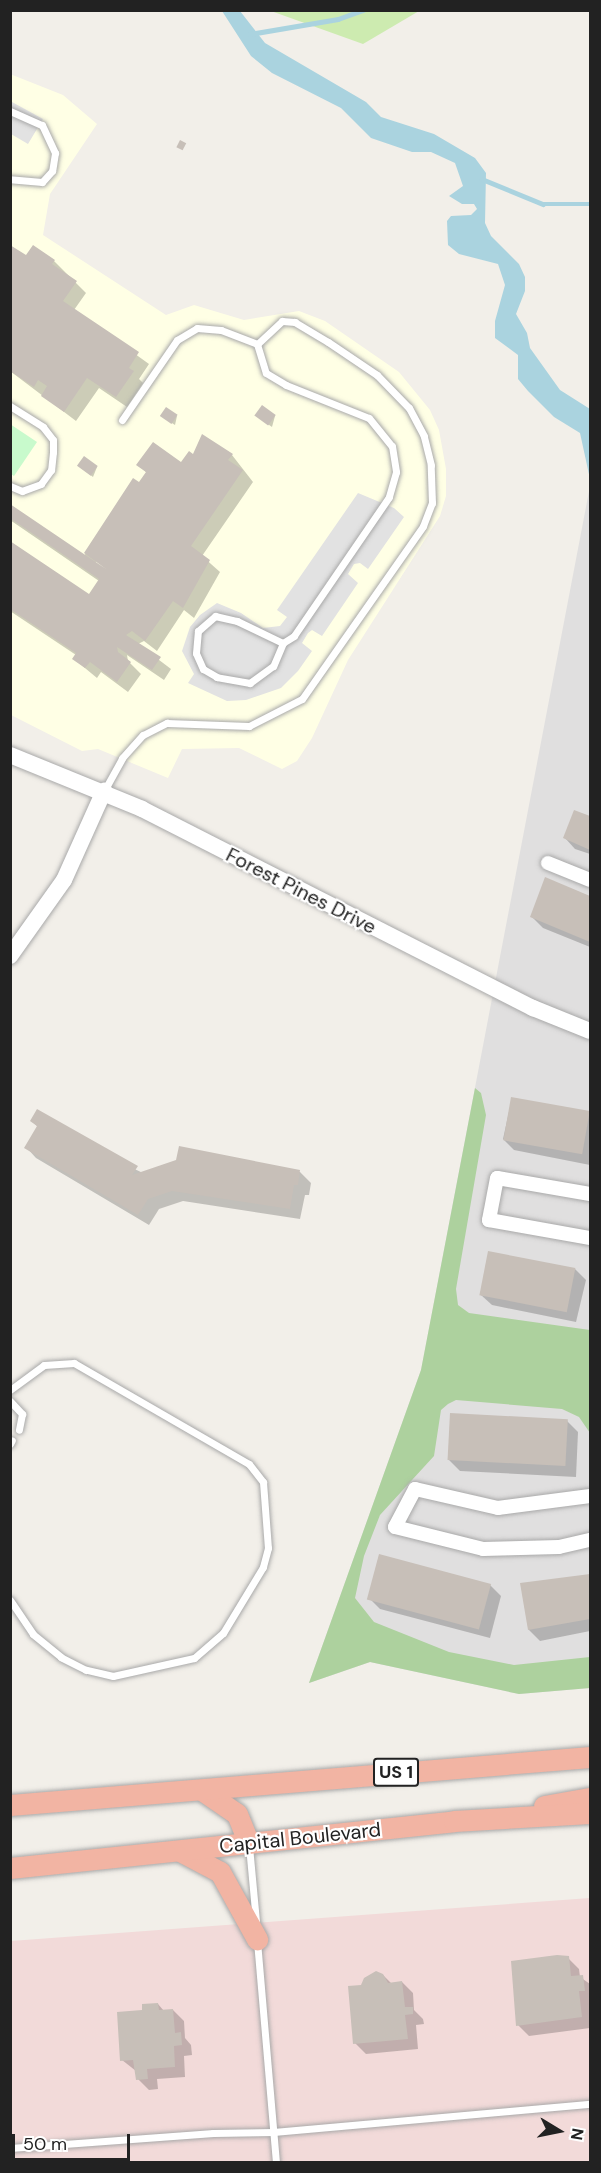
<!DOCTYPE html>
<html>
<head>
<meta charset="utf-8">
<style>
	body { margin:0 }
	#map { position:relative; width:601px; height:2173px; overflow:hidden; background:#f2efe9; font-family:"DM Sans",sans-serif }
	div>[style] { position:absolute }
	.residential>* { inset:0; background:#e0dfdf }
	.commercial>* { inset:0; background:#f2dad9 }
	.education>* { inset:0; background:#ffffe5 }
	.grass>* { inset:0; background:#cdebb0 }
	.forest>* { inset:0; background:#add19e }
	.park>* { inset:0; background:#c8facc }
	.parking>* { inset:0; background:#e2e2e2 }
	.water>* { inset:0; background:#aad3df }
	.shadow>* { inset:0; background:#0003 }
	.stream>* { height:4.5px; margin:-2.25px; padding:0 2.25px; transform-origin:2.25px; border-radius:2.25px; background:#aad3df }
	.building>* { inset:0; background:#c7bfb8; transform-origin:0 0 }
	.roads { filter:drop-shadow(0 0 2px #a9a9a9) drop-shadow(0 0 2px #a9a9a9) }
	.service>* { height:7px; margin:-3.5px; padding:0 3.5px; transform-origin:3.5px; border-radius:3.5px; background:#fff }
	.minor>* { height:14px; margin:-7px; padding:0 7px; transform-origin:7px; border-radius:7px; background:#fff }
	.tertiary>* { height:16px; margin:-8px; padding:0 8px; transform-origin:8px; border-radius:8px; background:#fff }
	.trunk>* { height:21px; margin:-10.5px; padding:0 10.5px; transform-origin:10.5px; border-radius:10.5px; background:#f2b4a3 }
	span { translate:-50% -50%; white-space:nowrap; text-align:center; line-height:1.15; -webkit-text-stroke:4.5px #fff; paint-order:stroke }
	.shield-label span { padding:2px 4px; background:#fff; border:2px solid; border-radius:4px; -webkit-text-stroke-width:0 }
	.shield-label { font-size:18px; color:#222; font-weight:700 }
	.street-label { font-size:20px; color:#222 }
	.frame { position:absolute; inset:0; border:12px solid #222; pointer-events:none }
	.north { position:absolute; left:529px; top:2101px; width:60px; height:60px; -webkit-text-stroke:4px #fff; paint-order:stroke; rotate:100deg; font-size:16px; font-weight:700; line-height:24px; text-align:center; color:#222 }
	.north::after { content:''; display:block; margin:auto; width:21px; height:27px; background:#222; clip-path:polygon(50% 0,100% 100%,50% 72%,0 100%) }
	.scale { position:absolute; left:12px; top:2134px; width:118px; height:27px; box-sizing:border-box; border:3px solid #222; border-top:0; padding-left:8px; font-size:18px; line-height:21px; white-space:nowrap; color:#222; -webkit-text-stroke:4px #fff; paint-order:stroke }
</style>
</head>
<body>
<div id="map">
	<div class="residential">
		<div style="clip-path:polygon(590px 486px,590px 1688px,519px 1694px,370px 1662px,309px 1683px,421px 1370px)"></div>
	</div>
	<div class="commercial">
		<div style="clip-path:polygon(590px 1898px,590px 2162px,11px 2162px,11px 1941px)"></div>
	</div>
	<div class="education">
		<div style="clip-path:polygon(10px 74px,63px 95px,97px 124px,50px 194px,43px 235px,166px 315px,194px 305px,244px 320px,299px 311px,325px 321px,399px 372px,430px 410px,439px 430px,446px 469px,446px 496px,440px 516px,348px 660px,312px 738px,297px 761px,282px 769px,239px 748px,182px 749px,168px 778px,98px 749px,82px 751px,11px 715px)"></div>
	</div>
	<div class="grass">
		<div style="clip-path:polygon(271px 11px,419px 11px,363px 44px)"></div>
	</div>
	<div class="forest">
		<div style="clip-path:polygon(475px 1088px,481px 1093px,486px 1115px,456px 1289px,458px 1305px,469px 1313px,590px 1330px,590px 1433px,579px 1417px,562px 1409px,456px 1400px,448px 1404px,441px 1410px,434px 1456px,380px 1515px,364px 1556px,355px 1598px,374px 1622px,449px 1652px,514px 1665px,590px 1657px,590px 1688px,519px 1694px,370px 1662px,309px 1683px,421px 1370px)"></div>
	</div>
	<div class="park">
		<div style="clip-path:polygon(10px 424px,37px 442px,14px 476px,11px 474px)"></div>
	</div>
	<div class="parking">
		<div style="clip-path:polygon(10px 88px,12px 102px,43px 119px,28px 144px,11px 134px)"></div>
		<div style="clip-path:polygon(358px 493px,394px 508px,404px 517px,368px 569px,360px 563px,354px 564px,348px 574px,358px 583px,322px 636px,312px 630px,308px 633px,302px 643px,312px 651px,298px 671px,281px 688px,246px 700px,227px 701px,188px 683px,194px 674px,182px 651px,190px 627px,200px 615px,217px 603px,241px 613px,263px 628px,280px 626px,287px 617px,277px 610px)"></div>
	</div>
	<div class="water">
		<div style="clip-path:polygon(222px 11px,240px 11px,265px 43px,366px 102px,381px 117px,434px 134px,475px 158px,486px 173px,485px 223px,491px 236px,519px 264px,525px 277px,525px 291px,516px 314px,527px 333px,530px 348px,560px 390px,590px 409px,590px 479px,580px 433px,554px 417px,528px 391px,518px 379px,518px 355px,495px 338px,495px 321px,505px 285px,498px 264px,459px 254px,448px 245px,447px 221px,451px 216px,471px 215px,477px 209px,474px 204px,462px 204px,449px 196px,463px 186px,455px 163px,431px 152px,412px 152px,371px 138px,341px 108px,272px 73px,251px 56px)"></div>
	</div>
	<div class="shadow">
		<div style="clip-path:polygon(26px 257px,54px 261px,86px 293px,74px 310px,149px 364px,139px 379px,143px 383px,127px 407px,99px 388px,76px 421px,10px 371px)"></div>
		<div style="clip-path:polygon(177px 416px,175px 425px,164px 418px)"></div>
		<div style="clip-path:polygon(275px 416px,272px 427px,259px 418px)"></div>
		<div style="clip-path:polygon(evenodd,232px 455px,253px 482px,202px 556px,220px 572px,194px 618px,184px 610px,157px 651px,144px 641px,138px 644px,171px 669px,164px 680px,127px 655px,128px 661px,141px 674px,128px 692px,101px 672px,97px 678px,74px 659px,76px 655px,10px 611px,10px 543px,89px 596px,99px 581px,10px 520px,10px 505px,84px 556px,134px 480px,139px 484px,147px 473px,138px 465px,182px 465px,194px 456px,232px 455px,97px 560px,113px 573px,95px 564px,97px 560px)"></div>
		<div style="clip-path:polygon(97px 467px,93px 477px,81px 468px)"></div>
		<div style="clip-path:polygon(575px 812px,590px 817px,590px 854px,575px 849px,565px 838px)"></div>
		<div style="clip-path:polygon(545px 879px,590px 897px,590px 947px,543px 928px,532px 917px)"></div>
		<div style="clip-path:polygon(512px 1098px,590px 1113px,590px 1165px,514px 1150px,503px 1139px)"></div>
		<div style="clip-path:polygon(32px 1121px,143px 1173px,177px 1162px,300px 1172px,311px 1183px,309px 1195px,305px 1195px,300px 1219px,183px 1201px,159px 1209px,149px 1225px,36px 1158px,26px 1147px,38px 1127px)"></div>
		<div style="clip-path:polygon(575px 1269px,586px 1280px,576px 1322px,492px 1305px,481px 1295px)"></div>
		<div style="clip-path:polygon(567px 1421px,578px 1432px,576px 1477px,460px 1471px,449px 1460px)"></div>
		<div style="clip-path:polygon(590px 1575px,590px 1631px,540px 1641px,529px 1630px,522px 1585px)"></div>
		<div style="clip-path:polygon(490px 1585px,501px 1596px,490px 1638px,380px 1609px,369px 1598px)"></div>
		<div style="clip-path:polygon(568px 1958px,579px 1969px,580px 1977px,590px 1984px,590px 2028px,529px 2036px,518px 2025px)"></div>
		<div style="clip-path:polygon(383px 1975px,392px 1984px,402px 1982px,413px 1993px,414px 2010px,423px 2019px,424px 2024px,416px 2025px,418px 2049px,366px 2054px,355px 2043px,363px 1986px)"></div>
		<div style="clip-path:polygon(158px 2004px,164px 2011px,173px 2010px,184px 2021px,185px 2038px,191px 2045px,192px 2055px,184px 2056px,185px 2077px,157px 2079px,158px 2089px,149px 2090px,138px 2079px,136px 2071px,122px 2060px,144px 2012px)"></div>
	</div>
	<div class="stream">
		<div style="left:250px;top:34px;width:89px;rotate:-9.7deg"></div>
		<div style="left:338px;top:19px;width:27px;rotate:-20deg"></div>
		<div style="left:482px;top:179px;width:66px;rotate:22.3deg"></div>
		<div style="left:543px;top:204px;width:47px"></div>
	</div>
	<div class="building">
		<div style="left:180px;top:140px;width:7px;height:8px;rotate:27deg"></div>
		<div style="clip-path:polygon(10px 245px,26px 255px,33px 245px,55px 260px,52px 264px,77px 281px,63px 301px,139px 352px,129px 368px,134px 371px,116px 397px,87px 378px,64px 412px,41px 396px,47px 386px,38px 380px,34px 387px,10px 371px)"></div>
		<div style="left:262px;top:405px;width:17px;height:13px;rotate:36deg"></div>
		<div style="left:166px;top:407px;width:14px;height:11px;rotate:34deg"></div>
		<div style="clip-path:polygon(202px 434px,233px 454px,228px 460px,243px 470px,191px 546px,210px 560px,183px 608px,173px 601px,145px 641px,132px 631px,126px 635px,161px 657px,152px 670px,117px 647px,118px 652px,131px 662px,117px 682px,90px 662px,85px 668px,72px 659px,76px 653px,10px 609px,10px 541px,89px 594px,99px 579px,10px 518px,10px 504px,106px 569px,84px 553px,133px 478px,139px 482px,146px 472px,136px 465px,153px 442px,181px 462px,189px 451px,193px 454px)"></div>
		<div style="left:84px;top:456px;width:17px;height:12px;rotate:36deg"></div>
		<div style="clip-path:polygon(574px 810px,590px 816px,590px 850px,563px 838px)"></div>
		<div style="clip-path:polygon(545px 877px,590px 896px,590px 942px,530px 917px)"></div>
		<div style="left:511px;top:1097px;width:80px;height:44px;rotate:10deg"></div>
		<div style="clip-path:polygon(37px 1109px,138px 1166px,132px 1175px,176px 1160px,179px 1146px,300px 1170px,298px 1185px,294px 1185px,290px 1209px,172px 1191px,148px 1199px,138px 1215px,24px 1148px,37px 1126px,30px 1121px)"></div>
		<div style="left:488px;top:1251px;width:89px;height:45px;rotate:11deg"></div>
		<div style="left:450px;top:1413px;width:118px;height:47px;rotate:3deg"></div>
		<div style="left:379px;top:1554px;width:116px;height:47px;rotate:15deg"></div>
		<div style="clip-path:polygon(590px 1574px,590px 1619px,528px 1630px,520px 1583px)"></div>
		<div style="clip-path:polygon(557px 1955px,569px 1956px,571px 1976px,583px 1975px,585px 1991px,579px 1991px,582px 2017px,516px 2026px,511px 1961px)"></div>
		<div style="clip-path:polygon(376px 1971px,383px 1974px,388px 1983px,402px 1981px,405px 2007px,413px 2007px,413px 2014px,405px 2015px,408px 2039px,353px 2044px,348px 1986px,361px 1985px,364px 1978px)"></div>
		<div style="clip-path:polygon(158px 2003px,159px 2010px,173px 2009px,175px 2033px,181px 2032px,182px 2045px,174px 2046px,175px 2067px,147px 2069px,148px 2079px,136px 2080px,133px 2060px,120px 2061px,117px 2012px,142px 2010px,142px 2004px)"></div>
	</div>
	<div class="roads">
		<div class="service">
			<div style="left:10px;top:111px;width:35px;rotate:24deg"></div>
			<div style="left:42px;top:125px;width:31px;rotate:65deg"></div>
			<div style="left:55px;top:153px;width:18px;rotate:99deg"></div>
			<div style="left:52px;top:171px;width:15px;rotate:132deg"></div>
			<div style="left:42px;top:182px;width:32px;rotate:-175deg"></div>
			<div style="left:10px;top:406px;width:39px;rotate:32deg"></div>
			<div style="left:43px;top:427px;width:16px;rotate:52deg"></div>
			<div style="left:53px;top:440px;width:12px;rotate:90deg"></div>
			<div style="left:53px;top:452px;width:18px;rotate:96deg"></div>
			<div style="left:51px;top:470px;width:17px;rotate:126deg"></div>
			<div style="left:41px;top:484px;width:20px;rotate:160deg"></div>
			<div style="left:22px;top:491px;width:13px;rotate:-157deg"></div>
			<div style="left:122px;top:420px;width:97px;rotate:-55.5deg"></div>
			<div style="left:177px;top:340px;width:23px;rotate:-31deg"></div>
			<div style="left:197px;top:328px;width:24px;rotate:5deg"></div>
			<div style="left:221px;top:330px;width:39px;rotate:21deg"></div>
			<div style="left:104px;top:791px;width:38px;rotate:-61deg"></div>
			<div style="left:122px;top:758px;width:31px;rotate:-48deg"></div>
			<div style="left:143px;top:735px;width:27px;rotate:-27deg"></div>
			<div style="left:167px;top:723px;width:82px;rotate:2.1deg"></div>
			<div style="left:249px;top:726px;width:59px;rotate:-27deg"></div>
			<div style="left:302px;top:699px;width:211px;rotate:-55deg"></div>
			<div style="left:423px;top:526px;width:25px;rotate:-69deg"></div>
			<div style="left:432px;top:503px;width:38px;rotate:-92deg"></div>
			<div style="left:431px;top:465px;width:30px;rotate:-104deg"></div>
			<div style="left:424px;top:436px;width:32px;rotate:-118deg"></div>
			<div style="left:409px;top:408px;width:46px;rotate:-134.1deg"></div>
			<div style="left:377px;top:375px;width:59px;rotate:-146deg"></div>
			<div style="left:328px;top:342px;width:39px;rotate:-149deg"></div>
			<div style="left:295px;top:322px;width:13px;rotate:-176deg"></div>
			<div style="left:282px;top:321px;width:34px;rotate:137deg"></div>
			<div style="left:257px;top:344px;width:30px;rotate:73deg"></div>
			<div style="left:266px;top:373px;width:23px;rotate:31deg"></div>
			<div style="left:286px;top:385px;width:89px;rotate:21.7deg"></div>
			<div style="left:369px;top:418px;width:36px;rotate:51deg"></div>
			<div style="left:392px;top:446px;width:26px;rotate:81deg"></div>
			<div style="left:396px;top:472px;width:26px;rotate:106deg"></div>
			<div style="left:389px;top:497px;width:168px;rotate:124.4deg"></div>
			<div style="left:294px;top:636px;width:13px;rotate:148deg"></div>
			<div style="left:283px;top:643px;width:25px;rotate:113deg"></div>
			<div style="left:273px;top:666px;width:29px;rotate:144deg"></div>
			<div style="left:250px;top:683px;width:34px;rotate:-170deg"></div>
			<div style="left:217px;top:677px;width:16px;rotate:-150deg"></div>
			<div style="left:203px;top:669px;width:17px;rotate:-114deg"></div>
			<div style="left:196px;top:653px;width:22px;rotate:-85deg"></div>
			<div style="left:198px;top:631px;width:23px;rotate:-41deg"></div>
			<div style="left:215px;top:616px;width:23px;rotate:13deg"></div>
			<div style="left:237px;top:621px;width:51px;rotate:25.6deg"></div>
			<div style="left:10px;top:1390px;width:42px;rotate:-36.3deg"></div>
			<div style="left:44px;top:1365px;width:30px;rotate:-4deg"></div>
			<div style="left:74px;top:1363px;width:202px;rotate:30deg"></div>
			<div style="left:249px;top:1464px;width:23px;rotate:52deg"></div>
			<div style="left:263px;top:1482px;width:66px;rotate:85.7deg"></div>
			<div style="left:268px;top:1548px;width:20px;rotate:105deg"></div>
			<div style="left:263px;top:1567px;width:77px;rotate:121.2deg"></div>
			<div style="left:223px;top:1633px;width:38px;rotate:139deg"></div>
			<div style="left:194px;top:1658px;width:83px;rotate:167.5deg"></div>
			<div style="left:113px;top:1676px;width:28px;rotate:-167deg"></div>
			<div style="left:86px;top:1670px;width:28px;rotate:-153deg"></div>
			<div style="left:61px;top:1657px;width:36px;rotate:-141deg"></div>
			<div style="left:33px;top:1634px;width:41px;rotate:-124.1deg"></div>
			<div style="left:10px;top:1401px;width:18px;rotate:47deg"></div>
			<div style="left:22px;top:1414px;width:16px;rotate:101deg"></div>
			<div style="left:10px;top:1444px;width:4px;rotate:-63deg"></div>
			<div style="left:249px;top:1846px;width:75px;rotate:84.7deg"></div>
			<div style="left:257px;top:1941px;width:222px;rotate:85.1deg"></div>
			<div style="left:10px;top:2148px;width:204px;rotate:-4.2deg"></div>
			<div style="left:213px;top:2133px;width:61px;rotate:-0.9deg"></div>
			<div style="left:274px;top:2132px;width:317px;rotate:-5.1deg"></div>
		</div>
		<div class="minor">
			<div style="left:548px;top:863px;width:45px;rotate:22deg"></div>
			<div style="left:590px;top:1194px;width:94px;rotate:-170.2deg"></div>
			<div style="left:497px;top:1178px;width:43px;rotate:100.8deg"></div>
			<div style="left:489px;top:1220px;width:103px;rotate:10.1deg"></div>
			<div style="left:590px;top:1496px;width:93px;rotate:172.6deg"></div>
			<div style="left:498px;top:1508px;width:85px;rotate:-167.1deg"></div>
			<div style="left:415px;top:1489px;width:43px;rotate:117.8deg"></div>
			<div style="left:395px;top:1527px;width:91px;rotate:14deg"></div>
			<div style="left:483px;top:1549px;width:76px;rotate:-1.5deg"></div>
			<div style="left:559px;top:1547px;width:32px;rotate:-13deg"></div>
		</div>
		<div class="tertiary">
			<div style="left:10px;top:755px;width:143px;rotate:22.2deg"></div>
			<div style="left:142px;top:809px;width:439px;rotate:27deg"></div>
			<div style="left:533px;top:1008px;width:61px;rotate:22deg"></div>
			<div style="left:10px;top:956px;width:93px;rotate:-54.6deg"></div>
			<div style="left:64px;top:880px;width:98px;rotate:-65.8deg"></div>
		</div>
		<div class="trunk">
			<div style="left:202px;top:1790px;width:42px;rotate:34.4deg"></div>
			<div style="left:237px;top:1814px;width:31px;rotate:68deg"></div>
			<div style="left:10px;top:1805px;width:582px;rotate:-4.73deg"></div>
			<div style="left:544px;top:1806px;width:47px;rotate:-9.9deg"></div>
			<div style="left:180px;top:1851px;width:45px;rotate:27.7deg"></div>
			<div style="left:220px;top:1872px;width:77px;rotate:61.1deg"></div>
			<div style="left:10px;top:1868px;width:446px;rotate:-6deg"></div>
			<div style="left:454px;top:1821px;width:136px;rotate:-3.4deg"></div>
		</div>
	</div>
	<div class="shield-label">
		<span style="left:396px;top:1772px">US 1</span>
	</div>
	<div class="street-label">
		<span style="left:301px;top:891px;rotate:27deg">Forest Pines Drive</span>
		<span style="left:300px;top:1838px;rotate:-6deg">Capital Boulevard</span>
	</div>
	<div class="frame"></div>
	<div class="north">N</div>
	<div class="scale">50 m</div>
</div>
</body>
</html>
